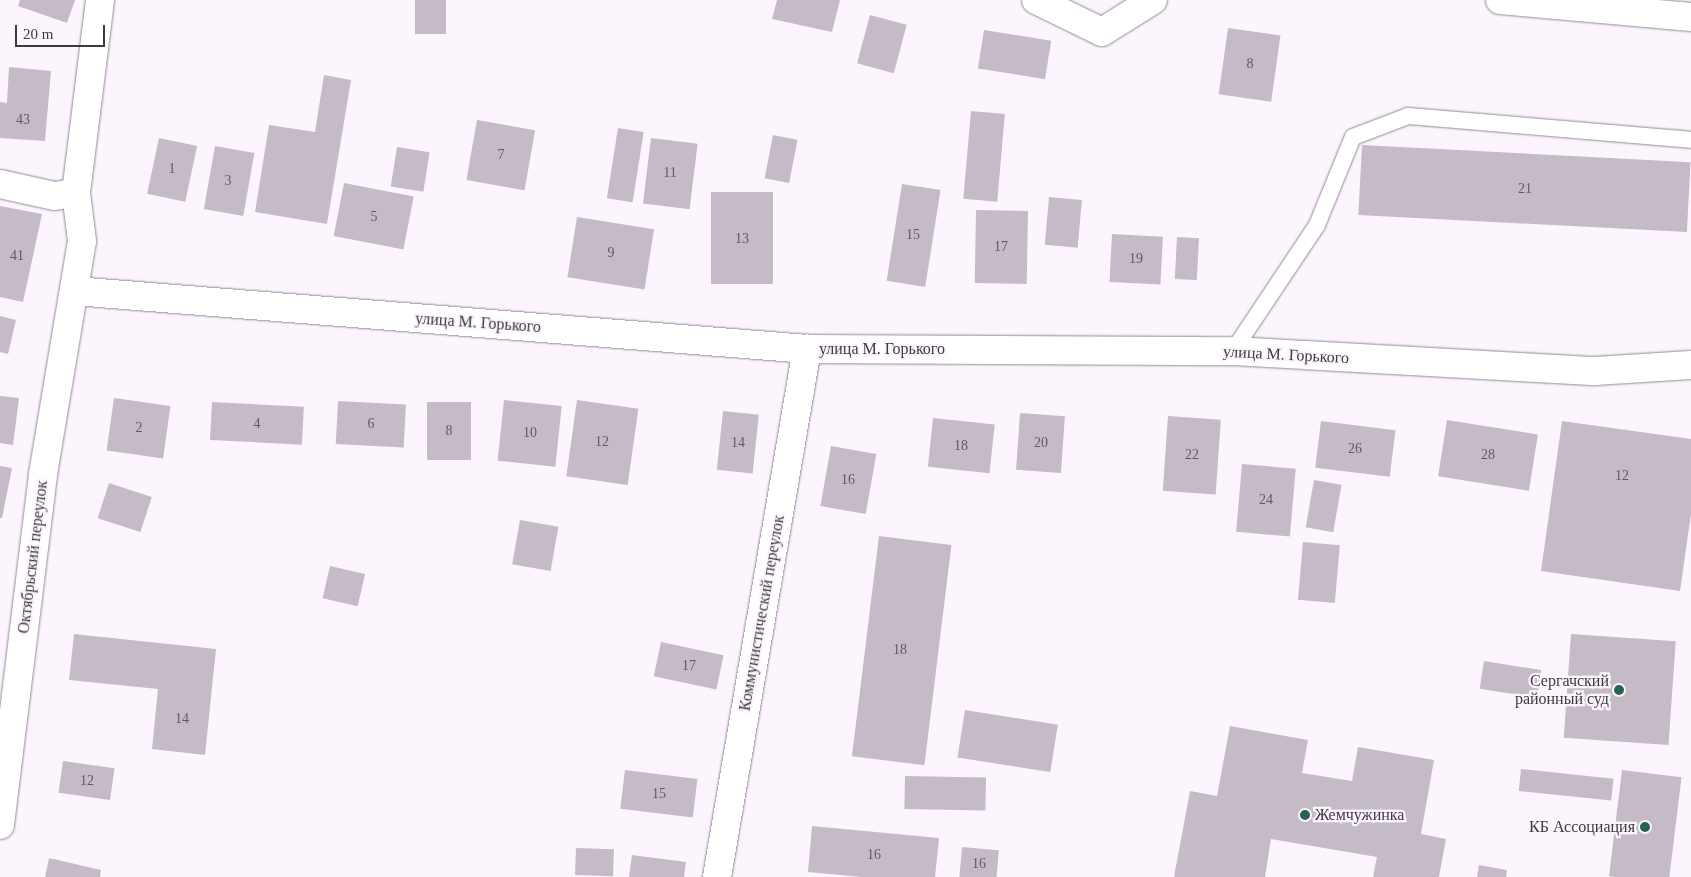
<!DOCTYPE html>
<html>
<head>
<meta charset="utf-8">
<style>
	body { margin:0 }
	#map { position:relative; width:1691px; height:877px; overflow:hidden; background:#fcf5fe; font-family:Georgia,serif }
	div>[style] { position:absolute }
	.building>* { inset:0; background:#c4bbc6; transform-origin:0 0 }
	.roads { filter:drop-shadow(0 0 1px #928a94) drop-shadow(0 0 1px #928a94) }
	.service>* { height:16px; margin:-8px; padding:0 8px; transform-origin:8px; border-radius:8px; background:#fff }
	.minor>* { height:28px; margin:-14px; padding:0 14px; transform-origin:14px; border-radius:14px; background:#fff }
	.dots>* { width:14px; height:14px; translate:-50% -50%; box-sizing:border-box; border:2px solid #fcf5fe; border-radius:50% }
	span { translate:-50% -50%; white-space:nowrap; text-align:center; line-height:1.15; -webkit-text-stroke:4.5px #fcf5fe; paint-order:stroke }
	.number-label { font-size:14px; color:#5f5a60 }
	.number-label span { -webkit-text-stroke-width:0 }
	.street-label { font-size:16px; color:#3d3a3e }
	.poi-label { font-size:16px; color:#3d3a3e }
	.right { translate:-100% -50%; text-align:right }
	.left { translate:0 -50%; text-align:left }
	.scale { position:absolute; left:15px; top:25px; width:90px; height:22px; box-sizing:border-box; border:2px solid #3d3a3e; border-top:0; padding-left:6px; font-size:15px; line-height:18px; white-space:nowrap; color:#3d3a3e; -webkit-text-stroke:4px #fcf5fe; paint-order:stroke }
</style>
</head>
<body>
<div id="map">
	<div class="building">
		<div style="clip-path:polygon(20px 0,75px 0,67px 23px,18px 6px)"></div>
		<div style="left:415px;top:0;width:31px;height:34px"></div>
		<div style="clip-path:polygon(777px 0,840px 0,832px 32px,772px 19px)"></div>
		<div style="left:870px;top:15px;width:38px;height:50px;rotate:15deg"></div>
		<div style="left:1228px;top:28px;width:53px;height:67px;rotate:8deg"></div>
		<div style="left:984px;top:30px;width:68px;height:39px;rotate:9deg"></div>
		<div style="clip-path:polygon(9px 67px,51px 71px,45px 141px,0 138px,0 102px,7px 103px)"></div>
		<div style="clip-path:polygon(324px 75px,351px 80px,327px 224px,255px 212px,269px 125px,315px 132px)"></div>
		<div style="left:971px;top:111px;width:34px;height:88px;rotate:5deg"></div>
		<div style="left:477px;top:120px;width:59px;height:61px;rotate:10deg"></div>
		<div style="left:618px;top:128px;width:26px;height:71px;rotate:9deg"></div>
		<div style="left:773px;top:135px;width:25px;height:44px;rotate:11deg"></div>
		<div style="left:159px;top:138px;width:39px;height:57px;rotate:12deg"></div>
		<div style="left:651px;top:138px;width:47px;height:66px;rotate:7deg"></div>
		<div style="left:1362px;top:145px;width:329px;height:70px;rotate:3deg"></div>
		<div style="left:215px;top:146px;width:40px;height:64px;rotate:10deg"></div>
		<div style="left:397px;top:147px;width:33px;height:40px;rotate:9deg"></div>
		<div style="left:344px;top:183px;width:71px;height:54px;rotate:11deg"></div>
		<div style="left:902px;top:184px;width:39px;height:98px;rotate:9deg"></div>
		<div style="left:773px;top:192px;width:92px;height:62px;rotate:90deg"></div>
		<div style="left:1049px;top:197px;width:33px;height:48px;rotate:5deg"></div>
		<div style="clip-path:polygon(0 206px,42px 214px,23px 302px,0 297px)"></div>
		<div style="left:976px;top:210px;width:52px;height:73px;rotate:1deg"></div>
		<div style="left:577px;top:217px;width:78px;height:61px;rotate:9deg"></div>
		<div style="left:1112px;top:234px;width:51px;height:48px;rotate:3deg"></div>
		<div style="left:1177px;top:237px;width:22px;height:42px;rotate:3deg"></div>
		<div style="clip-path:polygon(0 316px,16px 320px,8px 354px,0 352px)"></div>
		<div style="clip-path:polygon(0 396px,19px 398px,13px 445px,0 443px)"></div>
		<div style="left:114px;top:398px;width:57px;height:53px;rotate:8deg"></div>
		<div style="left:504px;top:400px;width:58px;height:61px;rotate:6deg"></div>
		<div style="left:577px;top:400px;width:62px;height:77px;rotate:8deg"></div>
		<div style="left:338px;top:401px;width:68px;height:43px;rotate:3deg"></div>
		<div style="left:212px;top:402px;width:92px;height:38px;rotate:3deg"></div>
		<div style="left:427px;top:402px;width:44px;height:58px"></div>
		<div style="left:723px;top:411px;width:36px;height:59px;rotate:6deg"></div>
		<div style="left:1020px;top:413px;width:45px;height:57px;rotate:4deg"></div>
		<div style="left:1168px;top:416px;width:53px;height:75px;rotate:4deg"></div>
		<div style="left:933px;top:418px;width:62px;height:49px;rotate:6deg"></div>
		<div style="left:1447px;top:420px;width:92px;height:57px;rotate:9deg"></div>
		<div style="left:1321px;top:421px;width:75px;height:47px;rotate:7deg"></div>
		<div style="clip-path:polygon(1562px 421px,1691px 439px,1691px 514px,1680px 591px,1541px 571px)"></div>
		<div style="left:831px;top:446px;width:46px;height:61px;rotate:10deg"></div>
		<div style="left:1242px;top:464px;width:54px;height:68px;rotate:5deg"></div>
		<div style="clip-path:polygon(0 466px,12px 468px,2px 518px,0 518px)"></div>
		<div style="left:1314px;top:480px;width:28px;height:48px;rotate:10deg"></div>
		<div style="left:109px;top:483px;width:45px;height:37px;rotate:18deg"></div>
		<div style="left:520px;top:520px;width:39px;height:45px;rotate:10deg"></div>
		<div style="left:879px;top:536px;width:73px;height:222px;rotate:7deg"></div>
		<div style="left:1303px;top:542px;width:37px;height:58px;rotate:5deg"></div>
		<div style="left:330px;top:566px;width:36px;height:33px;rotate:13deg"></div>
		<div style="clip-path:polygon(74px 634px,216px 649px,205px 755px,152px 749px,158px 689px,69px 680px)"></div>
		<div style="left:1571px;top:634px;width:105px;height:104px;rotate:4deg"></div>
		<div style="left:661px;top:642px;width:64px;height:35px;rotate:12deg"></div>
		<div style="left:1484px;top:661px;width:58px;height:28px;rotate:9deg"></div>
		<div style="left:965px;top:710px;width:94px;height:48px;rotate:9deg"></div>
		<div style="clip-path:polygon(1230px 726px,1308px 740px,1302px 773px,1352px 781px,1358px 747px,1434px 760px,1421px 834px,1446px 839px,1439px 877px,1373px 877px,1377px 857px,1271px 839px,1265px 877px,1174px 877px,1190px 791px,1217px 796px)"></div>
		<div style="left:63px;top:761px;width:52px;height:32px;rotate:8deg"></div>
		<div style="left:1521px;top:769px;width:93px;height:22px;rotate:6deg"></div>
		<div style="left:625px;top:770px;width:73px;height:39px;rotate:7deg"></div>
		<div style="left:1622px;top:770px;width:60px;height:107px;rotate:7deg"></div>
		<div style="left:905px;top:776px;width:81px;height:33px;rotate:1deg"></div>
		<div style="clip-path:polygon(812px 826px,939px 838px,935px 877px,862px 877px,808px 872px)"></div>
		<div style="left:962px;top:847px;width:37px;height:30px;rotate:5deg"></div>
		<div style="left:576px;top:848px;width:38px;height:27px;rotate:2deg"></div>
		<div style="clip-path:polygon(632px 855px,686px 862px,684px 877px,629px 877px)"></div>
		<div style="clip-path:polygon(49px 858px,101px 870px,100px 877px,45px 877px)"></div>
		<div style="clip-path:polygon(1479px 865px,1507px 870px,1506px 877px,1477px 877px)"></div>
	</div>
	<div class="roads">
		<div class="service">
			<div style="left:1233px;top:351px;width:151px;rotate:-56.3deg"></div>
			<div style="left:1317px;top:225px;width:95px;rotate:-67.8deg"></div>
			<div style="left:1353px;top:137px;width:59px;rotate:-20.9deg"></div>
			<div style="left:1408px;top:116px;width:284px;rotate:4.8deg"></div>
		</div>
		<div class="minor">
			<div style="left:1036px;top:0;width:73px;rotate:25.9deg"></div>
			<div style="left:1102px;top:32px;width:60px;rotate:-32.1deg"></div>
			<div style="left:1500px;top:0;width:192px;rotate:5.1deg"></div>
			<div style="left:0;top:184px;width:55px;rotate:12.5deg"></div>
			<div style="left:54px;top:196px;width:22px;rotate:-8deg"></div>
			<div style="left:74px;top:291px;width:735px;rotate:4.52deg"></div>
			<div style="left:807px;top:349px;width:426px;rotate:0.3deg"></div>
			<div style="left:1233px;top:351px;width:363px;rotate:3.2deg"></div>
			<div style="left:1595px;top:371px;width:96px;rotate:-3.6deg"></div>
			<div style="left:0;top:825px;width:354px;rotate:-83deg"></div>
			<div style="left:43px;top:474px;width:236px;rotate:-80.5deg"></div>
			<div style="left:82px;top:241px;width:48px;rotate:-97.1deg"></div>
			<div style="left:76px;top:193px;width:194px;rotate:-82.9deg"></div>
			<div style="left:717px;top:877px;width:536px;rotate:-80.33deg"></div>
		</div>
	</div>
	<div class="dots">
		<div style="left:1619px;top:690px;background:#256450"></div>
		<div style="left:1305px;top:815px;background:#256450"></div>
		<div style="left:1645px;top:827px;background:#256450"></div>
	</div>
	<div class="number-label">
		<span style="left:1250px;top:64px">8</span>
		<span style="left:23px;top:120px">43</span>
		<span style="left:501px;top:155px">7</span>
		<span style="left:172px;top:169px">1</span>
		<span style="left:670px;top:173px">11</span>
		<span style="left:228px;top:181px">3</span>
		<span style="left:1525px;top:189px">21</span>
		<span style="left:374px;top:217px">5</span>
		<span style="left:913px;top:235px">15</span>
		<span style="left:742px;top:239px">13</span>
		<span style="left:1001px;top:247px">17</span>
		<span style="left:611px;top:253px">9</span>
		<span style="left:17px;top:256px">41</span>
		<span style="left:1136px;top:259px">19</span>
		<span style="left:257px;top:424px">4</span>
		<span style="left:371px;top:424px">6</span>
		<span style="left:139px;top:428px">2</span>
		<span style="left:449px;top:431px">8</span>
		<span style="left:530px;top:433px">10</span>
		<span style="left:602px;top:442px">12</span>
		<span style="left:738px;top:443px">14</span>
		<span style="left:1041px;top:443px">20</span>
		<span style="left:961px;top:446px">18</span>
		<span style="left:1355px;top:449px">26</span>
		<span style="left:1192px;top:455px">22</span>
		<span style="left:1488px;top:455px">28</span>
		<span style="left:1622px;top:476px">12</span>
		<span style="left:848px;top:480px">16</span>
		<span style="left:1266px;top:500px">24</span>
		<span style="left:900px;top:650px">18</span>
		<span style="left:689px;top:666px">17</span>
		<span style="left:182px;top:719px">14</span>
		<span style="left:87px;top:781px">12</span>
		<span style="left:659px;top:794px">15</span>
		<span style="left:874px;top:855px">16</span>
		<span style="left:979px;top:864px">16</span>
	</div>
	<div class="street-label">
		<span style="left:478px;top:323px;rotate:4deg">улица М. Горького</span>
		<span style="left:882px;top:349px">улица М. Горького</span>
		<span style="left:1286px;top:355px;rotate:3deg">улица М. Горького</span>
		<span style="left:33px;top:557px;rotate:-83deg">Октябрьский переулок</span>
		<span style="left:762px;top:613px;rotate:-80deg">Коммунистический переулок</span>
	</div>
	<div class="poi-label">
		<span class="right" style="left:1609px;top:690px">Сергачский<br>районный суд</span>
		<span class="left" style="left:1315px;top:815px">Жемчужинка</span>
		<span class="right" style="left:1635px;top:827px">КБ Ассоциация</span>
	</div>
	<div class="scale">20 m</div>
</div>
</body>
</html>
